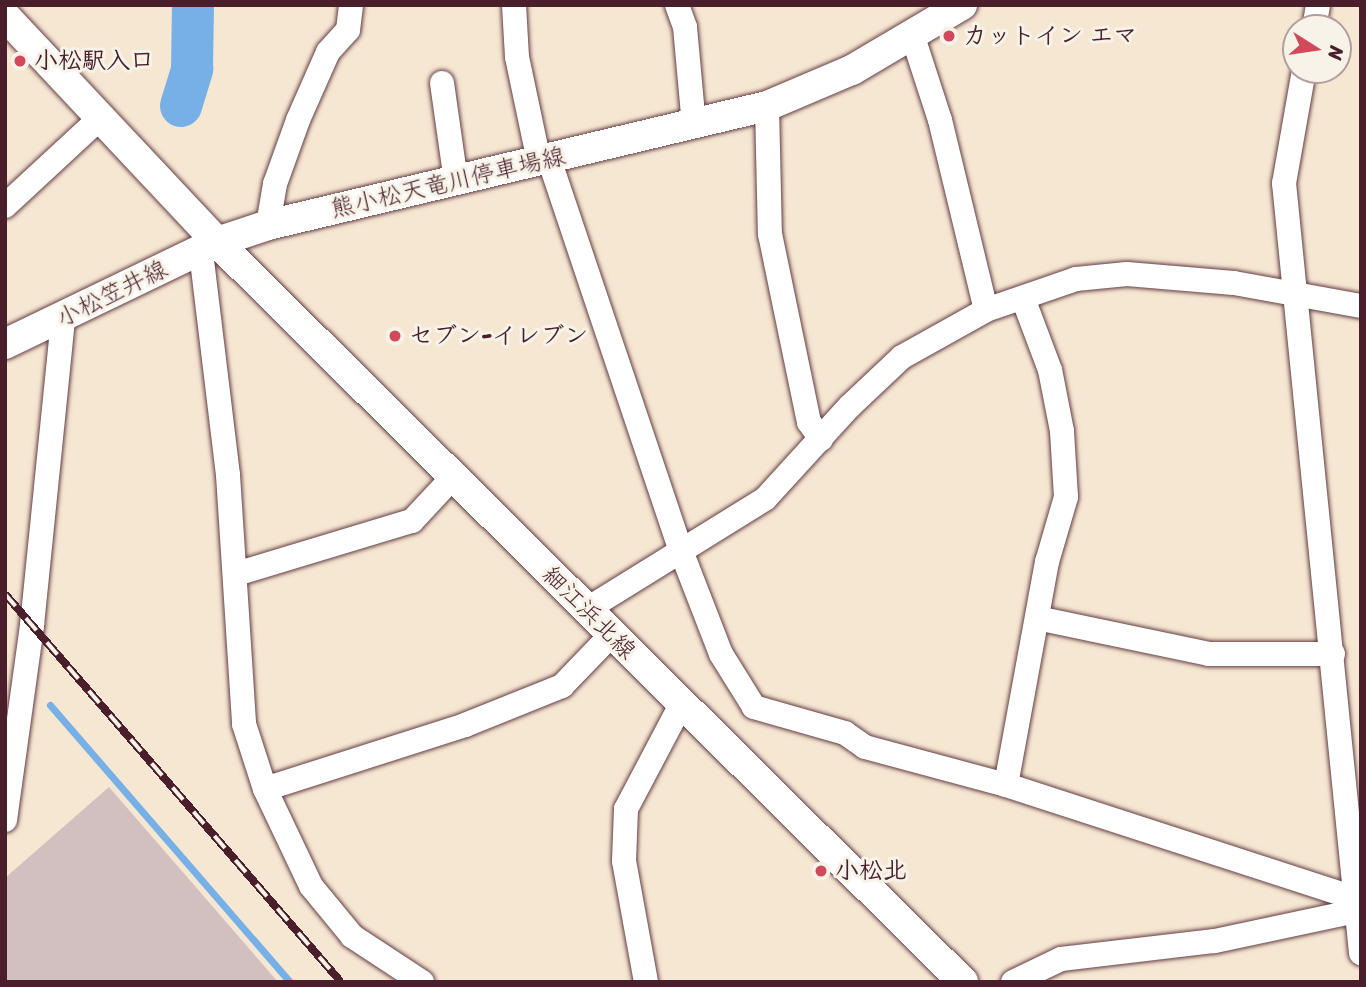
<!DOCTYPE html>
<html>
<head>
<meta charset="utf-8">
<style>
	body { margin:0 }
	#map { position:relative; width:1366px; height:987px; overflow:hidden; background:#f6e7d2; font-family:Sriracha,"Klee One",sans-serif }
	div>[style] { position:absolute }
	.industrial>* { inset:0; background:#d2bfc0 }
	.stream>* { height:7px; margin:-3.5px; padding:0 3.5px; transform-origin:3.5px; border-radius:3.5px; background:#77b0e7 }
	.river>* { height:42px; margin:-21px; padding:0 21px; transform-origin:21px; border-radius:21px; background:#77b0e7 }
	.roads { filter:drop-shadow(0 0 2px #643d44) drop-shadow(0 0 2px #643d44) }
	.minor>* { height:24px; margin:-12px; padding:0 12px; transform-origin:12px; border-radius:12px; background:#fff }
	.major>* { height:30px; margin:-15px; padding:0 15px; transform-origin:15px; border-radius:15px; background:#fff }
	.rail>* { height:8px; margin-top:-4px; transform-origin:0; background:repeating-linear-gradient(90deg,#f7f3e8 0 16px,#4a1f2b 0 32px); box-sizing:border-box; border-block:2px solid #4a1f2b }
	.dots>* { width:19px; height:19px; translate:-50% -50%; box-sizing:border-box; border:4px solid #f7f3e8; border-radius:50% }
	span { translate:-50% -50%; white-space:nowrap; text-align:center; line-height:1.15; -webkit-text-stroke:6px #f7f3e8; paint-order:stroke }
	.poi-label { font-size:24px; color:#4a1f2b; font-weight:700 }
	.left { translate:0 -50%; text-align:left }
	.street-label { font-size:24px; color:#4a1f2b }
	.frame { position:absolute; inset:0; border:7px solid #4a1f2b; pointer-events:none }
	.north { position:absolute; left:1282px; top:14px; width:70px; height:70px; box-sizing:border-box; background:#f7f3e8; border:2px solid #b29e9c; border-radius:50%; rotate:102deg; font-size:19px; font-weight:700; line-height:28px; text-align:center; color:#4a1f2b }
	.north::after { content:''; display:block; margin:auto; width:24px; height:32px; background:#d1495b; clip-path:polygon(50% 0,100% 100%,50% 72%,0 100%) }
</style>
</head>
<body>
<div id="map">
	<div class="industrial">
		<div style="clip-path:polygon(109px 787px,278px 982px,5px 982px,5px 878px)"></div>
	</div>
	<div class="stream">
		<div style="left:50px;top:705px;width:367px;rotate:49.1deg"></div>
	</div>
	<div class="river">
		<div style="left:181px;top:106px;width:39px;rotate:-73deg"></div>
		<div style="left:192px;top:69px;width:64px;rotate:-89.1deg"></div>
	</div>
	<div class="roads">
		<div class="minor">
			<div style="left:514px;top:5px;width:52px;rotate:86.7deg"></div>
			<div style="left:517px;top:57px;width:106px;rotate:78.1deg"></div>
			<div style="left:677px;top:5px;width:23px;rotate:70deg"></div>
			<div style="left:685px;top:27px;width:98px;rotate:84.8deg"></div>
			<div style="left:1314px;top:28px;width:23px;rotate:-80deg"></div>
			<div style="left:912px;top:34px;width:90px;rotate:72deg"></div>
			<div style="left:940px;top:120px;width:195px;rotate:76.4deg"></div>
			<div style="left:1304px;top:70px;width:115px;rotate:100deg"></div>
			<div style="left:1284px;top:183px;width:774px;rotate:84.29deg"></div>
			<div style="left:442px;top:83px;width:99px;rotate:81.9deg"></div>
			<div style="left:767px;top:106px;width:128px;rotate:88.7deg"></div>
			<div style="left:770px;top:234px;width:192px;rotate:78.3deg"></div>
			<div style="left:809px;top:422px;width:21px;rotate:55deg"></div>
			<div style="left:549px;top:159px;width:414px;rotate:71.4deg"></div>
			<div style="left:681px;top:551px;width:112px;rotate:148.2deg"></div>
			<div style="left:5px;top:206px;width:129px;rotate:-42.8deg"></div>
			<div style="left:268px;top:225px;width:42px;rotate:-80.3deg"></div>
			<div style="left:275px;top:184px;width:68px;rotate:-70.2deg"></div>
			<div style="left:298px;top:120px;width:74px;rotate:-66.2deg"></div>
			<div style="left:328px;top:52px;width:30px;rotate:-48deg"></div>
			<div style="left:348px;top:30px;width:25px;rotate:-83deg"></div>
			<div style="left:201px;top:252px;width:225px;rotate:83.1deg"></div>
			<div style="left:228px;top:475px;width:250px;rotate:86.3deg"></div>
			<div style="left:244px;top:724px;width:68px;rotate:72.1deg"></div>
			<div style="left:265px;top:789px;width:107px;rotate:64.6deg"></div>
			<div style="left:311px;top:886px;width:65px;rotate:50.6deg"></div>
			<div style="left:352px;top:936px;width:84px;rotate:33.3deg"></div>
			<div style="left:236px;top:574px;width:184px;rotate:-16.8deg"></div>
			<div style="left:412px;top:521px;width:60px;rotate:-47deg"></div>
			<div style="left:1037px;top:618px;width:176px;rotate:11.8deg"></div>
			<div style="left:1209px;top:654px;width:124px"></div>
			<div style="left:1006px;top:785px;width:227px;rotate:-79.6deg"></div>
			<div style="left:1047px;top:562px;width:68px;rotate:-73.7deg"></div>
			<div style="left:1066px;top:497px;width:66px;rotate:-93.5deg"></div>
			<div style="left:1062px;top:431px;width:62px;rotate:-101.1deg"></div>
			<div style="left:1050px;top:370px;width:77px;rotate:-110.6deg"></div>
			<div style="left:265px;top:789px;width:210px;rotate:-17.7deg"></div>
			<div style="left:465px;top:725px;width:105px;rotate:-21.9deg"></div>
			<div style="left:562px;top:686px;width:71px;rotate:-46.1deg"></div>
			<div style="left:5px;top:820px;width:197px;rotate:-82.1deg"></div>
			<div style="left:32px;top:625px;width:309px;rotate:-84.2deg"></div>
			<div style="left:1357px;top:899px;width:369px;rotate:-162deg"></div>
			<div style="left:1006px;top:785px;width:146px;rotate:-164.9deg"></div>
			<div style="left:865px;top:747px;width:24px;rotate:-145deg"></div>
			<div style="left:845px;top:733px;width:95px;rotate:-164.1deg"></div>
			<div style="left:754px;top:707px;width:62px;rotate:-121.9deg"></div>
			<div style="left:721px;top:654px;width:110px;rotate:-111.2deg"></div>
			<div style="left:681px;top:551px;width:99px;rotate:-31.8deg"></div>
			<div style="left:765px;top:499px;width:126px;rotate:-47.6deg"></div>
			<div style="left:850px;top:406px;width:71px;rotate:-43.3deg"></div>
			<div style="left:902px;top:357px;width:96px;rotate:-29.2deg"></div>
			<div style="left:986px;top:310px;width:95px;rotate:-19deg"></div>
			<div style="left:1076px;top:279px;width:51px;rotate:-5.6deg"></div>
			<div style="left:1127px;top:274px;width:107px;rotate:4.8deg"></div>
			<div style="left:1234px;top:283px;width:129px;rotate:10.3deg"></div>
			<div style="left:646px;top:982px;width:123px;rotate:-100.3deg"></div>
			<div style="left:624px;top:861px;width:52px;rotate:-87.8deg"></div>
			<div style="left:626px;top:809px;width:120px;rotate:-62.2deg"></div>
			<div style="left:1013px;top:982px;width:53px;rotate:-25.6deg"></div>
			<div style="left:1061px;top:959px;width:155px;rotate:-6.7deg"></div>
			<div style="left:1215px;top:941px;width:149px;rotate:-12deg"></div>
		</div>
		<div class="major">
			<div style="left:5px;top:16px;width:310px;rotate:46.8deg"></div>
			<div style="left:217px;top:242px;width:1051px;rotate:44.77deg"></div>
			<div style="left:5px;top:344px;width:235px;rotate:-25.7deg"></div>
			<div style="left:217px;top:242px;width:54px;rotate:-18.4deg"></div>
			<div style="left:268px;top:225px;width:513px;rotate:-13.41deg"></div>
			<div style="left:767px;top:106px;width:92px;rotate:-23deg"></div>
			<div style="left:852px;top:70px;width:128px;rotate:-30.6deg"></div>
		</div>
	</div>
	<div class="rail">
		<div style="left:5px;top:594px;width:513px;rotate:49.11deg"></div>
	</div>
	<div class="dots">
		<div style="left:949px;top:36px;background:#d1495b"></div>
		<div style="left:20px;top:61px;background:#d1495b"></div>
		<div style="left:395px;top:336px;background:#d1495b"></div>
		<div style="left:821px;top:871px;background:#d1495b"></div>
	</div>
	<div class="poi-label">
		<span class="left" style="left:963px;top:36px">カットイン エマ</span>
		<span class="left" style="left:34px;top:61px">小松駅入口</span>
		<span class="left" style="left:409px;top:336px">セブン-イレブン</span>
		<span class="left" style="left:835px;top:871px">小松北</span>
	</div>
	<div class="street-label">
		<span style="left:448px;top:183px;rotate:-13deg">熊小松天竜川停車場線</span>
		<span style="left:112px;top:294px;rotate:-26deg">小松笠井線</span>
		<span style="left:589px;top:613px;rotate:45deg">細江浜北線</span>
	</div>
	<div class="frame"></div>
	<div class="north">N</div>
</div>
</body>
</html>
